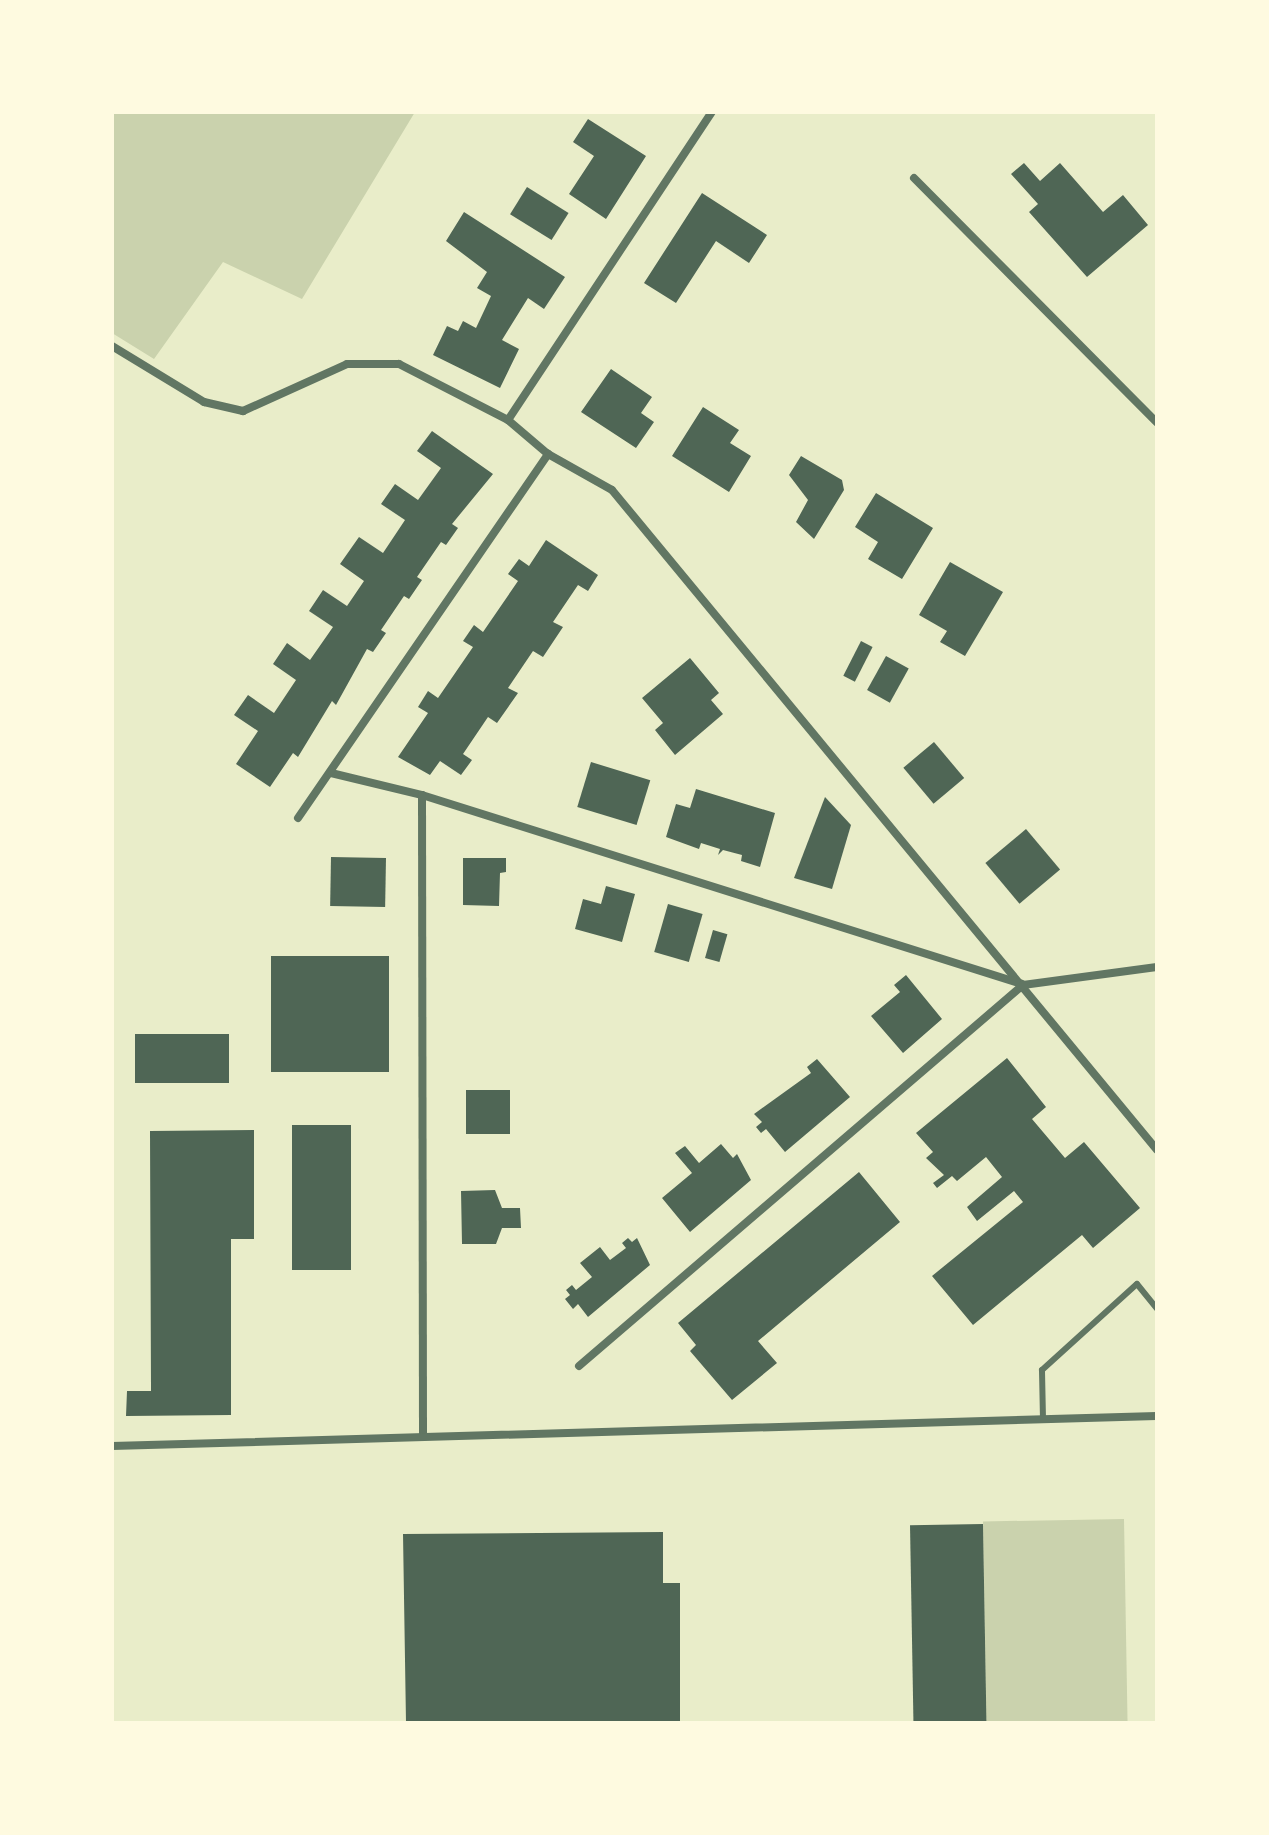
<!DOCTYPE html>
<html>
<head>
<meta charset="utf-8">
<style>
	body { margin:0 }
	#map { position:relative; width:1269px; height:1835px; overflow:hidden; background:#e9edc9; font-family:"Titillium Web",sans-serif }
	div>[style] { position:absolute }
	.green>* { inset:0; background:#cad2ad; transform-origin:0 0 }
	.building>* { inset:0; background:#4f6655; transform-origin:0 0 }
	.service>* { height:6px; margin:-3px; padding:0 3px; transform-origin:3px; border-radius:3px; background:#617663 }
	.minor>* { height:8px; margin:-4px; padding:0 4px; transform-origin:4px; border-radius:4px; background:#617663 }
	span { translate:-50% -50%; white-space:nowrap; text-align:center; line-height:1.15; -webkit-text-stroke:7px #fefae0; paint-order:stroke }
	.frame { position:absolute; inset:0; border:114px solid #fefae0; pointer-events:none }
</style>
</head>
<body>
<div id="map">
	<div class="green">
		<div style="clip-path:polygon(112px 112px,415px 112px,302px 299px,223px 262px,154px 359px,112px 333px)"></div>
		<div style="left:1124px;top:1519px;width:204px;height:141px;rotate:89deg"></div>
	</div>
	<div class="building">
		<div style="clip-path:polygon(588px 119px,646px 156px,606px 219px,569px 194px,594px 156px,573px 142px)"></div>
		<div style="clip-path:polygon(1024px 163px,1040px 181px,1060px 163px,1103px 212px,1123px 195px,1148px 225px,1087px 277px,1029px 212px,1038px 204px,1011px 174px)"></div>
		<div style="left:527px;top:187px;width:49px;height:32px;rotate:32deg"></div>
		<div style="clip-path:polygon(702px 193px,767px 235px,749px 263px,716px 241px,676px 303px,644px 283px)"></div>
		<div style="clip-path:polygon(464px 212px,565px 277px,544px 309px,528px 298px,502px 340px,519px 349px,500px 388px,433px 355px,447px 326px,458px 331px,463px 321px,476px 328px,491px 296px,477px 288px,487px 272px,446px 241px)"></div>
		<div style="clip-path:polygon(611px 369px,652px 397px,641px 413px,654px 422px,636px 448px,581px 412px)"></div>
		<div style="clip-path:polygon(703px 407px,739px 430px,730px 443px,751px 456px,729px 492px,672px 456px)"></div>
		<div style="clip-path:polygon(432px 431px,493px 474px,452px 524px,458px 528px,446px 545px,441px 542px,417px 577px,422px 580px,409px 599px,404px 596px,381px 630px,386px 633px,373px 652px,367px 649px,336px 705px,332px 701px,298px 757px,293px 753px,270px 787px,236px 764px,258px 731px,234px 715px,248px 695px,274px 713px,296px 680px,273px 664px,287px 643px,310px 660px,333px 627px,309px 611px,323px 590px,347px 606px,364px 581px,340px 564px,359px 537px,383px 553px,405px 520px,381px 504px,395px 484px,418px 500px,441px 468px,417px 451px)"></div>
		<div style="clip-path:polygon(801px 456px,842px 480px,844px 490px,814px 539px,796px 522px,808px 500px,789px 475px)"></div>
		<div style="clip-path:polygon(876px 493px,933px 528px,902px 579px,868px 559px,878px 542px,855px 527px)"></div>
		<div style="clip-path:polygon(546px 540px,598px 575px,588px 591px,578px 585px,553px 622px,563px 627px,543px 657px,533px 651px,508px 688px,518px 693px,497px 723px,488px 717px,463px 754px,472px 760px,461px 775px,440px 761px,430px 775px,398px 757px,428px 713px,418px 707px,428px 691px,438px 698px,473px 647px,463px 641px,474px 625px,483px 632px,518px 581px,508px 574px,519px 559px,529px 566px)"></div>
		<div style="clip-path:polygon(950px 562px,1003px 592px,965px 656px,940px 642px,947px 631px,919px 615px)"></div>
		<div style="left:861px;top:641px;width:13px;height:39px;rotate:27deg"></div>
		<div style="left:886px;top:656px;width:26px;height:39px;rotate:29deg"></div>
		<div style="clip-path:polygon(690px 658px,719px 693px,711px 700px,723px 714px,675px 755px,655px 730px,663px 723px,642px 698px)"></div>
		<div style="left:934px;top:742px;width:47px;height:40px;rotate:50deg"></div>
		<div style="left:591px;top:762px;width:62px;height:47px;rotate:17deg"></div>
		<div style="clip-path:polygon(696px 789px,775px 813px,760px 867px,741px 861px,742px 855px,723px 850px,718px 855px,720px 849px,701px 843px,699px 849px,666px 837px,676px 804px,690px 808px)"></div>
		<div style="clip-path:polygon(825px 797px,851px 825px,832px 889px,794px 878px)"></div>
		<div style="left:1026px;top:829px;width:53px;height:53px;rotate:50deg"></div>
		<div style="left:331px;top:857px;width:55px;height:49px;rotate:1deg"></div>
		<div style="clip-path:polygon(463px 858px,506px 858px,506px 872px,500px 873px,499px 906px,463px 905px)"></div>
		<div style="clip-path:polygon(606px 886px,635px 894px,622px 942px,575px 929px,583px 899px,601px 904px)"></div>
		<div style="left:668px;top:904px;width:36px;height:50px;rotate:16deg"></div>
		<div style="left:713px;top:930px;width:15px;height:29px;rotate:16deg"></div>
		<div style="left:389px;top:956px;width:116px;height:118px;rotate:90deg"></div>
		<div style="clip-path:polygon(906px 975px,942px 1019px,903px 1053px,871px 1016px,900px 992px,894px 985px)"></div>
		<div style="left:135px;top:1034px;width:94px;height:49px"></div>
		<div style="clip-path:polygon(1007px 1058px,1046px 1107px,1032px 1119px,1065px 1158px,1084px 1142px,1140px 1208px,1093px 1248px,1082px 1235px,973px 1325px,932px 1276px,1023px 1202px,1014px 1191px,977px 1221px,967px 1207px,1002px 1177px,986px 1157px,957px 1181px,952px 1176px,937px 1188px,933px 1183px,944px 1175px,926px 1158px,933px 1152px,916px 1133px)"></div>
		<div style="clip-path:polygon(817px 1059px,850px 1097px,785px 1152px,766px 1129px,761px 1133px,756px 1127px,762px 1122px,754px 1114px,811px 1073px,807px 1067px)"></div>
		<div style="left:466px;top:1090px;width:44px;height:44px"></div>
		<div style="left:292px;top:1125px;width:59px;height:145px"></div>
		<div style="clip-path:polygon(254px 1130px,254px 1239px,231px 1239px,231px 1415px,126px 1416px,127px 1391px,151px 1391px,150px 1131px)"></div>
		<div style="clip-path:polygon(721px 1144px,733px 1158px,737px 1154px,751px 1180px,690px 1232px,662px 1198px,692px 1173px,675px 1153px,685px 1146px,699px 1163px)"></div>
		<div style="clip-path:polygon(859px 1172px,900px 1222px,758px 1341px,777px 1363px,732px 1400px,690px 1351px,696px 1345px,678px 1323px)"></div>
		<div style="clip-path:polygon(495px 1190px,502px 1208px,520px 1208px,521px 1228px,502px 1228px,496px 1244px,462px 1244px,461px 1191px)"></div>
		<div style="clip-path:polygon(628px 1238px,632px 1242px,637px 1238px,650px 1265px,588px 1317px,578px 1304px,573px 1309px,565px 1299px,570px 1295px,566px 1290px,572px 1285px,576px 1290px,592px 1277px,580px 1263px,600px 1247px,610px 1260px,626px 1248px,622px 1243px)"></div>
		<div style="left:983px;top:1524px;width:199px;height:73px;rotate:89deg"></div>
		<div style="clip-path:polygon(663px 1532px,663px 1583px,680px 1583px,680px 1723px,406px 1723px,403px 1534px)"></div>
	</div>
	<div class="service">
		<div style="left:1043px;top:1419px;width:49px;rotate:-91.2deg"></div>
		<div style="left:1042px;top:1370px;width:128px;rotate:-42.2deg"></div>
		<div style="left:1137px;top:1284px;width:32px;rotate:51deg"></div>
	</div>
	<div class="minor">
		<div style="left:914px;top:178px;width:345px;rotate:45.2deg"></div>
		<div style="left:112px;top:346px;width:108px;rotate:31.3deg"></div>
		<div style="left:204px;top:402px;width:40px;rotate:13deg"></div>
		<div style="left:243px;top:411px;width:114px;rotate:-24.3deg"></div>
		<div style="left:347px;top:364px;width:52px"></div>
		<div style="left:399px;top:364px;width:123px;rotate:27.2deg"></div>
		<div style="left:508px;top:420px;width:52px;rotate:40.4deg"></div>
		<div style="left:548px;top:454px;width:73px;rotate:29.4deg"></div>
		<div style="left:612px;top:490px;width:856px;rotate:50.45deg"></div>
		<div style="left:508px;top:420px;width:369px;rotate:-56.5deg"></div>
		<div style="left:331px;top:773px;width:94px;rotate:13.6deg"></div>
		<div style="left:422px;top:795px;width:629px;rotate:17.48deg"></div>
		<div style="left:422px;top:795px;width:640px;rotate:89.91deg"></div>
		<div style="left:298px;top:818px;width:442px;rotate:-55.5deg"></div>
		<div style="left:579px;top:1366px;width:585px;rotate:-40.63deg"></div>
		<div style="left:1023px;top:985px;width:135px;rotate:-7.7deg"></div>
		<div style="left:112px;top:1446px;width:1045px;rotate:-1.64deg"></div>
	</div>
	<div class="frame"></div>
</div>
</body>
</html>
